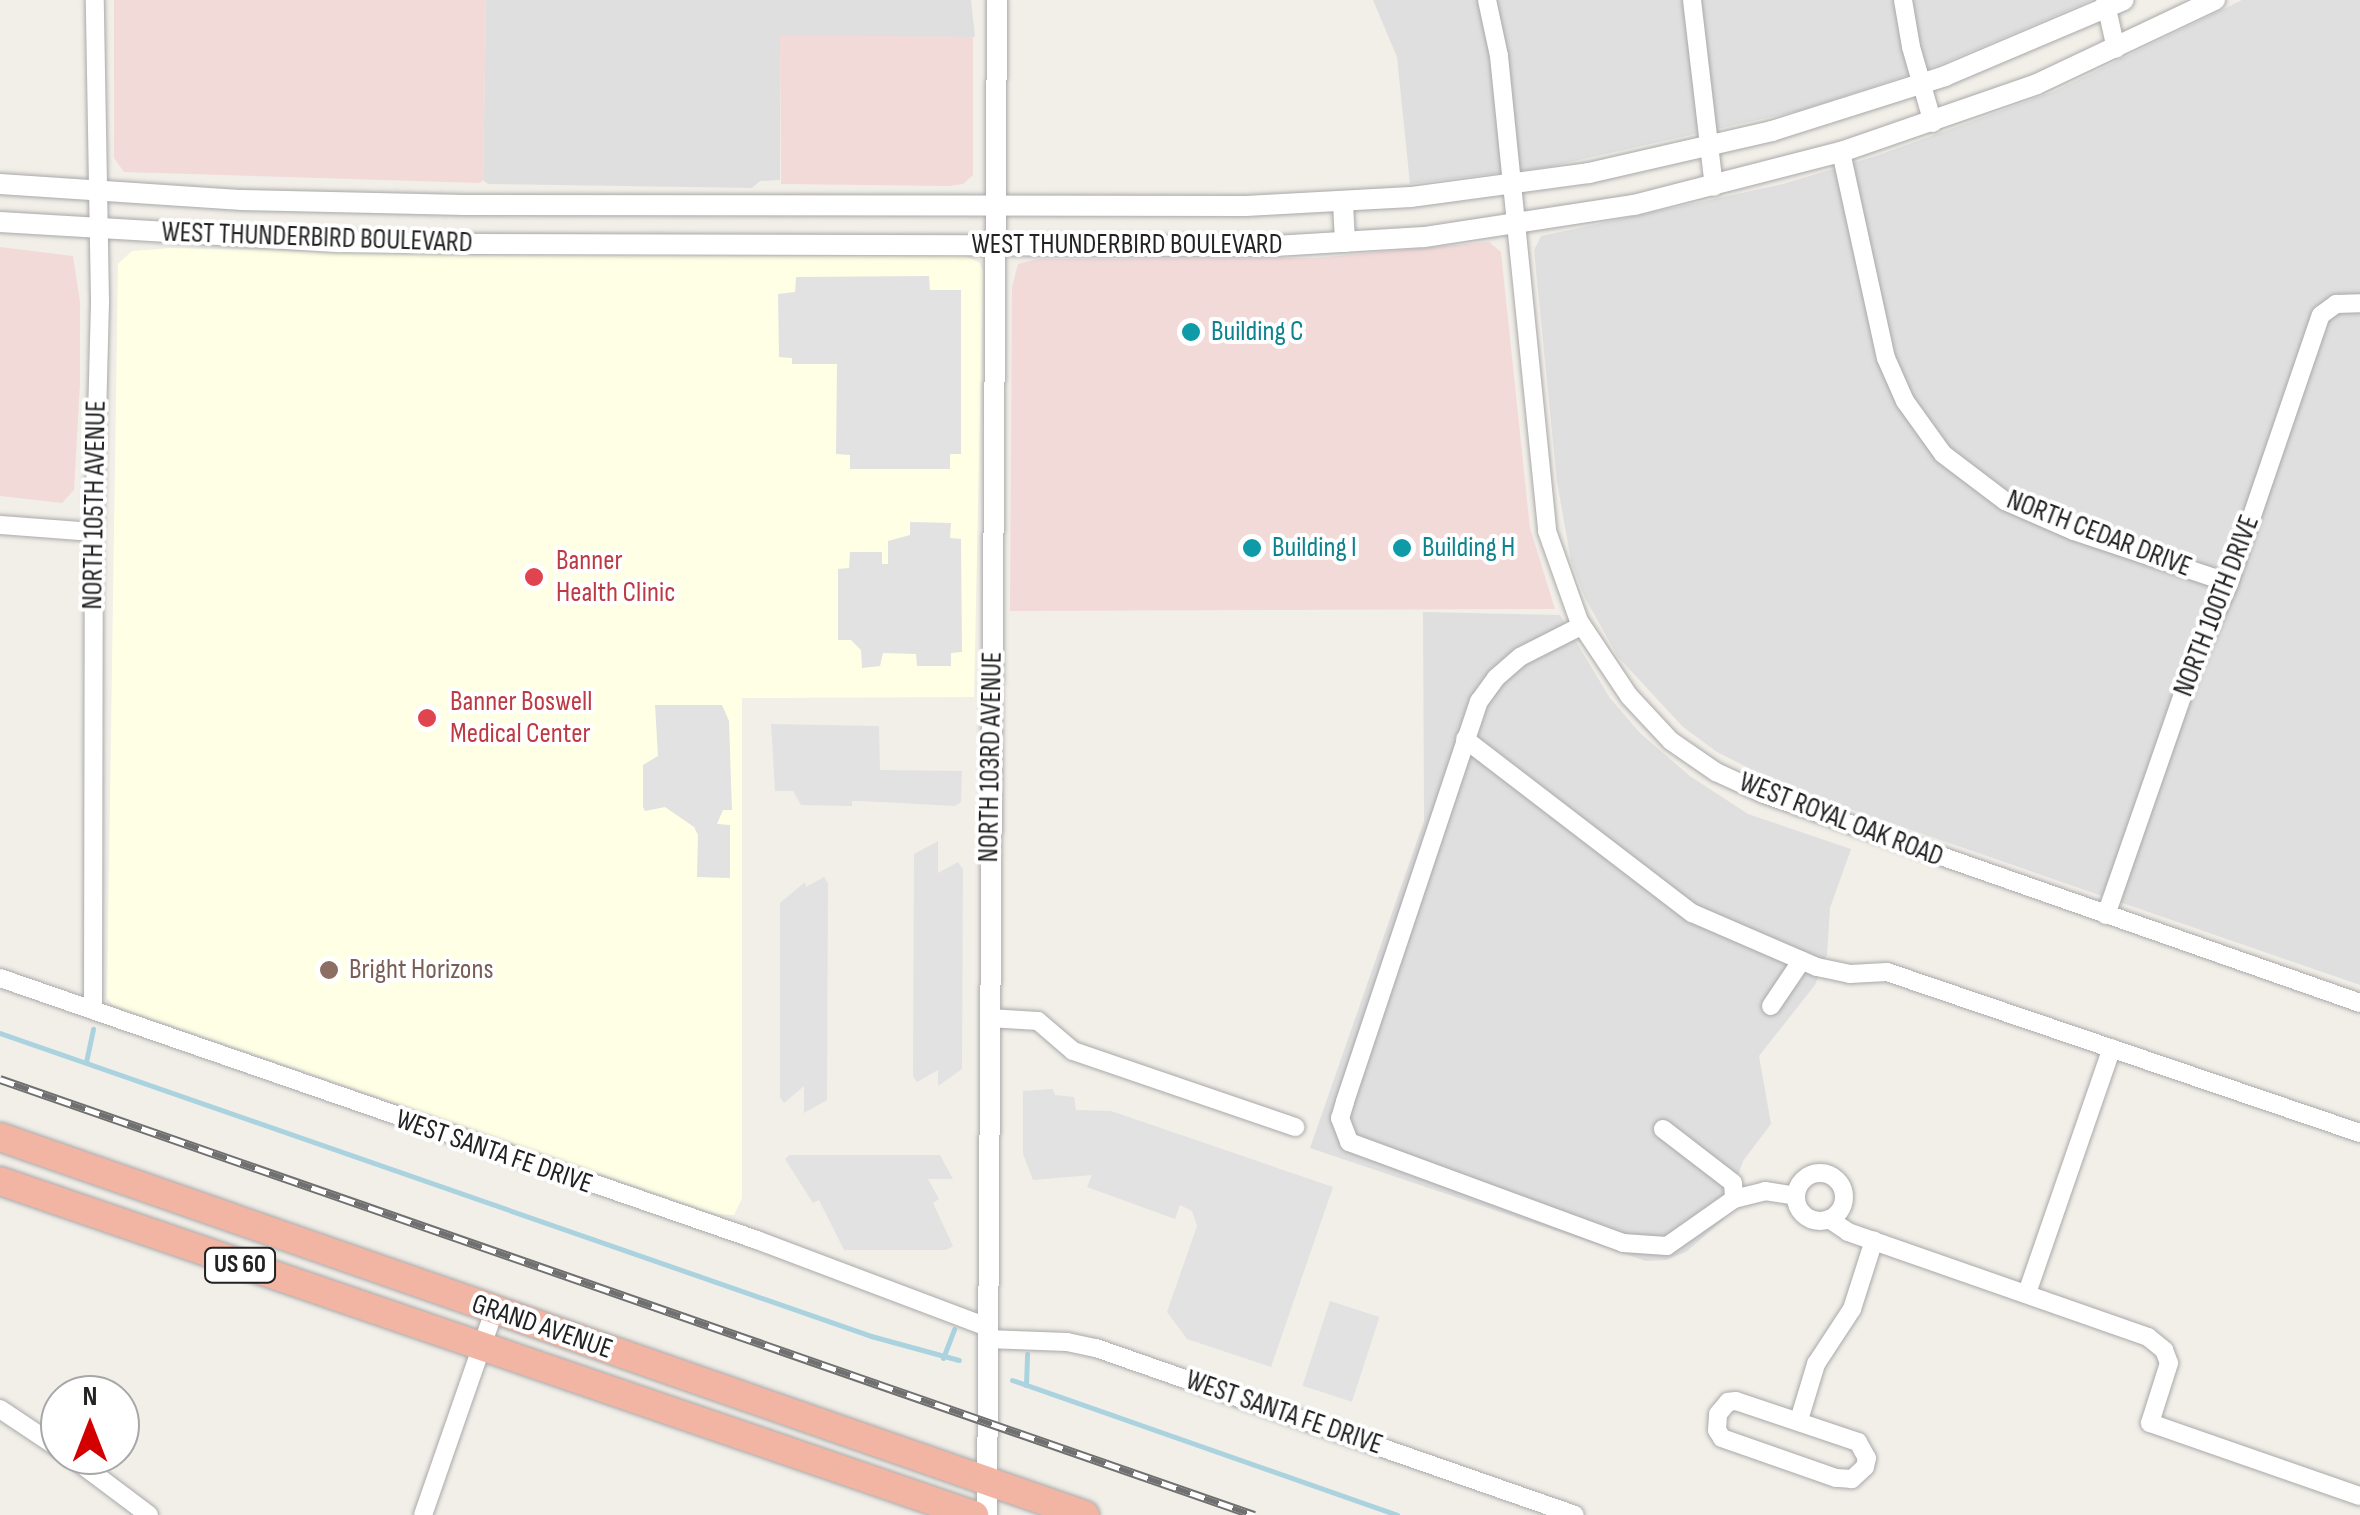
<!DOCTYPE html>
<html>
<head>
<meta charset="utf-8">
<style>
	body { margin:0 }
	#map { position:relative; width:2360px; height:1515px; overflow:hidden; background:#f2efe9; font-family:"Sofia Sans Condensed",sans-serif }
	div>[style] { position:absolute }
	.residential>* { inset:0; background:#e0dfdf }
	.commercial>* { inset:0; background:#f2dad9 }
	.education>* { inset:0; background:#ffffe5 }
	.parking>* { inset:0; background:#e2e2e2; transform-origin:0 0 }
	.stream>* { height:5px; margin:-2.5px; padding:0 2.5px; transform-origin:2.5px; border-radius:2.5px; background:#aad3df }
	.roads { filter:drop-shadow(0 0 2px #a9a9a9) drop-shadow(0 0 2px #a9a9a9) }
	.minor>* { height:18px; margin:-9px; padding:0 9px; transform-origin:9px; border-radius:9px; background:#fff }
	.minor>.ring { margin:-9px; padding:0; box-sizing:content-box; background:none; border:18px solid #fff; border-radius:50% }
	.tertiary>* { height:20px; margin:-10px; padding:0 10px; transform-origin:10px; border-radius:10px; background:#fff }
	.trunk>* { height:28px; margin:-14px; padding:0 14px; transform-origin:14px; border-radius:14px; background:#f2b4a3 }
	.rail>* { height:9px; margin-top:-4.5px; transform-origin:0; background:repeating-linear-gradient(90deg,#fff 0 15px,#707070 0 30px); box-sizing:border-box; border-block:2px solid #707070 }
	.dots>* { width:28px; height:28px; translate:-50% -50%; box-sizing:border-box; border:5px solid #fff; border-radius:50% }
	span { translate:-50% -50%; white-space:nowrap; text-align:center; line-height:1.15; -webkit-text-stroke:8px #fff; paint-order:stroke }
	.shield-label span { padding:2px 8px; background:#fff; border:2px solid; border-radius:8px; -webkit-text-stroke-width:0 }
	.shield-label { font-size:25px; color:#222; font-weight:700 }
	.street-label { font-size:28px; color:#222 }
	.culture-label { font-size:28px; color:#0d838f }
	.left { translate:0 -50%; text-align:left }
	.health-label { font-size:28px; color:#be3a42 }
	.education-label { font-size:28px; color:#785e54 }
	.north { position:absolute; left:40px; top:1375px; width:100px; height:100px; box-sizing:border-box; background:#fff; border:2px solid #a7a7a7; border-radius:50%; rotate:0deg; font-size:28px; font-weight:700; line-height:40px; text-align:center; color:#222 }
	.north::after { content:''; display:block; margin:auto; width:35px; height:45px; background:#d40000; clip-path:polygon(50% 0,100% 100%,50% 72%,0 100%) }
</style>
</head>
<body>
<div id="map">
	<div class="residential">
		<div style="clip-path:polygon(486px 0,971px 0,975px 37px,780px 36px,780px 180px,760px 181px,752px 188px,488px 184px,483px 180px)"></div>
		<div style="clip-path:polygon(1373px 0,2092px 0,1939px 65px,1802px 110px,1548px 167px,1410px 184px,1397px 57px)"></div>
		<div style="clip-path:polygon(2242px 0,2360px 0,2360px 985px,1784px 786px,1717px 752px,1683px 727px,1618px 657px,1585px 598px,1571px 561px,1557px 482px,1534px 250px,1541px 236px,1783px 184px,1876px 156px,2055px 91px)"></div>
		<div style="clip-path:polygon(1423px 612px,1560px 615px,1610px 698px,1640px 733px,1690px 776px,1748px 814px,1851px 849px,1830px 908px,1827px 955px,1815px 985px,1759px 1056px,1771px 1124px,1743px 1161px,1723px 1220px,1686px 1252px,1666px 1260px,1646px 1261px,1310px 1148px,1424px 821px)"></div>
	</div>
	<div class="commercial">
		<div style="clip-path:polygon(114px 0,486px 0,483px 180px,480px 183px,124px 172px,114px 158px)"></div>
		<div style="clip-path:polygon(780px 35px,973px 37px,973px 175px,963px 184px,949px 186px,781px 184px)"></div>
		<div style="clip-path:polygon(1489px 242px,1501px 252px,1530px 528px,1555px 609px,1010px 611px,1012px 287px,1018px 264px,1037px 259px,1315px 258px)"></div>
		<div style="clip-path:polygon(0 247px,73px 256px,80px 302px,80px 383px,74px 490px,62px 503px,0 496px)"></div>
	</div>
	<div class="education">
		<div style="clip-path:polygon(172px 248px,477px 255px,965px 256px,980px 263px,983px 272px,974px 697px,742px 698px,742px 1198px,734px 1215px,717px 1214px,113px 1005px,107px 998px,118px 264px,132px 251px)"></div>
	</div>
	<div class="parking">
		<div style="clip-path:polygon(929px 276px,930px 290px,961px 290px,961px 454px,950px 454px,950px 469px,850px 469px,850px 455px,836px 454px,837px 364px,792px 364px,792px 358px,779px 357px,778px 294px,795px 292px,796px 277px)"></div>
		<div style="clip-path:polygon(910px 522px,951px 523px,950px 538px,961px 539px,962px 652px,951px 653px,951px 666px,917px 666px,916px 654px,883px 653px,880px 666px,862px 668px,861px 650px,851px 640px,838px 640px,838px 569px,849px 568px,850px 552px,882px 552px,882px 564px,888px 564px,888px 541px,910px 535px)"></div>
		<div style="clip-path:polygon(655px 705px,722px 705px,729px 721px,732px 810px,723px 810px,717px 824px,730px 825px,730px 878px,697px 877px,698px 835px,694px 827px,665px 807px,645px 811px,643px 807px,643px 765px,658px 756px)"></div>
		<div style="clip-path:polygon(771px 724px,879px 726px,880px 770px,962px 771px,961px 802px,955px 806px,861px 801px,852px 801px,852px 806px,801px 805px,793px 791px,775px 791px)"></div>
		<div style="clip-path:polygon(938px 841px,938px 873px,958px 862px,963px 869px,962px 1069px,938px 1086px,938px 1070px,917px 1082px,913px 1076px,914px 854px)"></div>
		<div style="clip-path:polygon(824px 877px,828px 883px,827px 1100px,804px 1113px,804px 1086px,784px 1103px,780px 1097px,780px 903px,805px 882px,806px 887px)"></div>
		<div style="clip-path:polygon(1053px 1089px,1055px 1095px,1074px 1097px,1076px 1110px,1111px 1111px,1333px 1187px,1271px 1367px,1187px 1339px,1167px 1312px,1197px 1226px,1192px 1211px,1180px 1205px,1175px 1219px,1087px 1187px,1092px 1175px,1033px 1180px,1023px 1154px,1023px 1091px)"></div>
		<div style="clip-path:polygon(790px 1155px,940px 1155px,953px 1179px,928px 1179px,939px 1199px,933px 1203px,953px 1246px,946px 1250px,844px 1250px,819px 1200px,813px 1203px,785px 1159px)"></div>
		<div style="left:1330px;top:1301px;width:52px;height:89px;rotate:18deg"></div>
	</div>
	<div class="stream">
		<div style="left:0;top:1033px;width:922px;rotate:19.18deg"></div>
		<div style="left:871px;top:1336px;width:91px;rotate:15.3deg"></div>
		<div style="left:86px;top:1062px;width:34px;rotate:-78deg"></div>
		<div style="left:943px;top:1358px;width:31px;rotate:-69deg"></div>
		<div style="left:1012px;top:1380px;width:408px;rotate:19.3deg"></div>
		<div style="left:1026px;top:1385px;width:31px;rotate:-88deg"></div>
	</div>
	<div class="roads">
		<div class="minor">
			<div style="left:1487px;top:0;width:57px;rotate:77.9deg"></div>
			<div style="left:1499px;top:56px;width:477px;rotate:84.2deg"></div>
			<div style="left:1547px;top:531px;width:96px;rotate:70.4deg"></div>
			<div style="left:1579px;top:621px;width:90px;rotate:56.3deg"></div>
			<div style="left:1629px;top:696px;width:62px;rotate:47deg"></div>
			<div style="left:1671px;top:741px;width:55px;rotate:34.6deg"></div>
			<div style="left:1716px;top:772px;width:53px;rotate:24.6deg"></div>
			<div style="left:1764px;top:794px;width:632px;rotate:19.32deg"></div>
			<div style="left:1692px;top:0;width:188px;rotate:83.3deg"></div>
			<div style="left:1903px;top:0;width:48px;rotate:80.3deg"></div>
			<div style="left:1911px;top:47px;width:79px;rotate:73.9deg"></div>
			<div style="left:2105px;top:0;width:50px;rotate:77.3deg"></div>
			<div style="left:1841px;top:152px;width:211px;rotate:77.7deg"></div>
			<div style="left:1886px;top:358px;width:47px;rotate:66.2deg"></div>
			<div style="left:1905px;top:401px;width:65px;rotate:54.4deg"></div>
			<div style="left:1943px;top:454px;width:78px;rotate:37.2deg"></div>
			<div style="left:2005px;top:501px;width:75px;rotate:23.5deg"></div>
			<div style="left:2074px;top:531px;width:163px;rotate:18.5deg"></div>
			<div style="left:0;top:525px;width:94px;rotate:4.3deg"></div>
			<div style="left:1581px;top:626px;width:68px;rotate:153.1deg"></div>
			<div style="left:1520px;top:657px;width:32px;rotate:139deg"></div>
			<div style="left:1496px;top:678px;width:29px;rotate:126deg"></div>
			<div style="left:1479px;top:701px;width:423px;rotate:108.5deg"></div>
			<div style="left:1345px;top:1102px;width:17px;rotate:107deg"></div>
			<div style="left:1340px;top:1118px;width:26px;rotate:69deg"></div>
			<div style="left:1349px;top:1142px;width:292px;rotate:20.2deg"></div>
			<div style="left:1623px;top:1243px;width:44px;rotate:3.9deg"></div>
			<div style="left:1667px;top:1246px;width:82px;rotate:-35deg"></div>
			<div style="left:1734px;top:1199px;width:32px;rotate:-14deg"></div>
			<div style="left:1765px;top:1191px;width:30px;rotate:9deg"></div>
			<div style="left:1465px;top:739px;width:286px;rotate:37.5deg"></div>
			<div style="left:1692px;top:913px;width:136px;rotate:23.4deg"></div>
			<div style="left:1817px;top:967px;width:34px;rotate:12deg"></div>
			<div style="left:1850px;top:974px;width:37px;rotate:-3deg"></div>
			<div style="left:1887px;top:972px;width:500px;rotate:18.8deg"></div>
			<div style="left:2106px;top:915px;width:258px;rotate:-70.8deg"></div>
			<div style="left:2191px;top:671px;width:96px;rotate:-66.6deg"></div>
			<div style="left:2229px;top:583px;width:283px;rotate:-71.1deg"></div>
			<div style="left:2321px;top:315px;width:19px;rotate:-36deg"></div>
			<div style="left:2336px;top:304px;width:24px;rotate:-2deg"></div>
			<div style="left:0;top:978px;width:801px;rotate:19.09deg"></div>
			<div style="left:757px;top:1240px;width:246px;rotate:20.7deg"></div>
			<div style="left:1771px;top:1006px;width:55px;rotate:-56deg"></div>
			<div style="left:93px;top:1010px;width:478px;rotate:-89.9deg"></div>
			<div style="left:94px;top:532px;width:231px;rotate:-88.5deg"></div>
			<div style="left:100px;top:301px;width:301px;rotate:-91deg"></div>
			<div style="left:989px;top:1018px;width:49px;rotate:3.5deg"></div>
			<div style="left:1038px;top:1021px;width:46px;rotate:40.6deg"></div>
			<div style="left:1073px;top:1051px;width:235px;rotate:18.9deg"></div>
			<div style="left:1663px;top:1129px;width:88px;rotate:37.6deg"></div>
			<div style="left:1733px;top:1183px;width:16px;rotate:86deg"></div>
			<div class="ring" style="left:1796px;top:1173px;width:30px;height:30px"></div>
			<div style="left:1829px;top:1219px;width:23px;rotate:34deg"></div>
			<div style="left:1848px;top:1232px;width:318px;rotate:19.3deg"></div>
			<div style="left:2148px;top:1337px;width:21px;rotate:39deg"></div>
			<div style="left:2164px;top:1350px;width:14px;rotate:69deg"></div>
			<div style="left:2169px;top:1363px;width:63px;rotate:107.6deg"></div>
			<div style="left:2150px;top:1423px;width:222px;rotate:19.2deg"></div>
			<div style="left:2027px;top:1293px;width:259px;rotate:-70.9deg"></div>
			<div style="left:987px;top:1339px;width:80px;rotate:2.1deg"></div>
			<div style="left:1067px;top:1342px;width:30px;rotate:12deg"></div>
			<div style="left:1096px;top:1348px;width:507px;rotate:19.22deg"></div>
			<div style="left:1736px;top:1401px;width:129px;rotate:18.6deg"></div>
			<div style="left:1858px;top:1442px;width:18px;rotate:61deg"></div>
			<div style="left:1867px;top:1458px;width:9px;rotate:103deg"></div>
			<div style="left:1865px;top:1467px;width:18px;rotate:137deg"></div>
			<div style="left:1852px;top:1479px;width:16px;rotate:-176deg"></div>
			<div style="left:1836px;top:1478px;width:121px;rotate:-160.7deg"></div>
			<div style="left:1722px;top:1438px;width:9px;rotate:-122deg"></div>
			<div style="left:1717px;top:1430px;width:16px;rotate:-86deg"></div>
			<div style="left:1718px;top:1414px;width:16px;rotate:-50deg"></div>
			<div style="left:1728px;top:1402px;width:8px;rotate:-7deg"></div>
			<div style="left:0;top:1409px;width:72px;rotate:33.7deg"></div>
			<div style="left:1799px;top:1420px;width:59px;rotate:-73.1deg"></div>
			<div style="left:1816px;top:1364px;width:66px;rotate:-56.8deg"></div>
			<div style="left:1852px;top:1309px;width:72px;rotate:-72.3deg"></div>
			<div style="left:69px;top:1455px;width:100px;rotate:36.9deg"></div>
			<div style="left:423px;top:1515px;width:216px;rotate:-70.8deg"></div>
		</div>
		<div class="tertiary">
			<div style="left:0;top:184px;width:243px;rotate:3.8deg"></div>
			<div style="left:242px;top:200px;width:223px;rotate:1.3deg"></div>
			<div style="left:465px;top:205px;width:781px;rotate:0.07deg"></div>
			<div style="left:1246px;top:206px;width:165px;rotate:-3.1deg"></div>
			<div style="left:1411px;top:197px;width:180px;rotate:-7.7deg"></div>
			<div style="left:1589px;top:173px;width:188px;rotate:-12.9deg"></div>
			<div style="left:1772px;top:131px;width:182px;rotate:-17.6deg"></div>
			<div style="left:1945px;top:76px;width:194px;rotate:-23deg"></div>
			<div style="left:1343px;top:203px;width:39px;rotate:87deg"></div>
			<div style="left:0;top:222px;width:341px;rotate:3.4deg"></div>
			<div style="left:340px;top:242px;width:133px;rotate:0.9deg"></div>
			<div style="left:473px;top:244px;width:802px;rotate:0.14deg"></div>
			<div style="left:1275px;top:246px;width:149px;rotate:-3.5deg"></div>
			<div style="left:1424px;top:237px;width:212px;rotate:-8.7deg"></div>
			<div style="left:1634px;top:205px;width:214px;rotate:-14.4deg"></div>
			<div style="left:1841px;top:152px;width:207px;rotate:-19.1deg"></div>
			<div style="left:2037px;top:84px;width:197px;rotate:-25.3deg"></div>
			<div style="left:987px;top:1515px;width:1515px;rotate:-89.62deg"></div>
		</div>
		<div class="trunk">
			<div style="left:0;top:1137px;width:1149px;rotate:19.21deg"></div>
			<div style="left:0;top:1181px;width:1030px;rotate:18.93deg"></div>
		</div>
	</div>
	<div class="rail">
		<div style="left:0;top:1079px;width:1328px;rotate:19.17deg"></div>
	</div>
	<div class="dots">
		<div style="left:1191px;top:332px;background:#0f9aa8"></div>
		<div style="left:1252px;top:548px;background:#0f9aa8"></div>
		<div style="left:1402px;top:548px;background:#0f9aa8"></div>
		<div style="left:534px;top:577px;background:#e0444e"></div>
		<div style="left:427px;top:718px;background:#e0444e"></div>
		<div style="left:329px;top:970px;background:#8d6e63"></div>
	</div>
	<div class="shield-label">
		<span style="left:240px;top:1265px">US 60</span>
	</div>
	<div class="street-label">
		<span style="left:317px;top:238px;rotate:2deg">WEST THUNDERBIRD BOULEVARD</span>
		<span style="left:1127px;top:245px">WEST THUNDERBIRD BOULEVARD</span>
		<span style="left:95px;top:505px;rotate:-89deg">NORTH 105TH AVENUE</span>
		<span style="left:2099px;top:534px;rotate:21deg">NORTH CEDAR DRIVE</span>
		<span style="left:2217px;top:606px;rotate:-69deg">NORTH 100TH DRIVE</span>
		<span style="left:991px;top:757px;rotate:-89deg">NORTH 103RD AVENUE</span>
		<span style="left:1841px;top:820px;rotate:21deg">WEST ROYAL OAK ROAD</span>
		<span style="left:494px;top:1152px;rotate:19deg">WEST SANTA FE DRIVE</span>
		<span style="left:542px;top:1327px;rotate:19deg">GRAND AVENUE</span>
		<span style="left:1284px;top:1413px;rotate:19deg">WEST SANTA FE DRIVE</span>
	</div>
	<div class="culture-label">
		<span class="left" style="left:1211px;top:332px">Building C</span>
		<span class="left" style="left:1272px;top:548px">Building I</span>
		<span class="left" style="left:1422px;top:548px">Building H</span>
	</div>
	<div class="health-label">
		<span class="left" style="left:556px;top:577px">Banner<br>Health Clinic</span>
		<span class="left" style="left:450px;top:718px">Banner Boswell<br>Medical Center</span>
	</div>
	<div class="education-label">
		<span class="left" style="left:349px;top:970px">Bright Horizons</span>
	</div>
	<div class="north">N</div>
</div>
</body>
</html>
